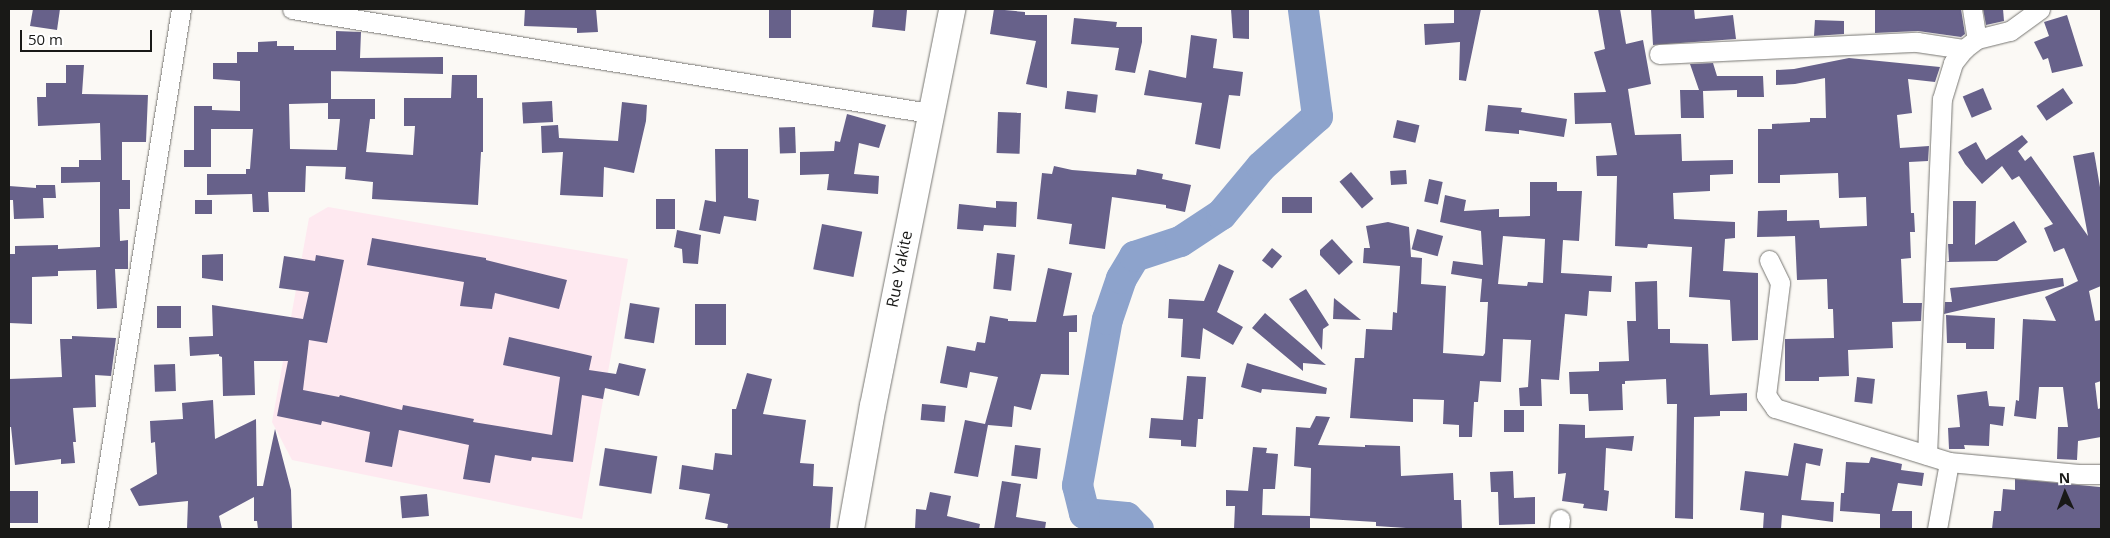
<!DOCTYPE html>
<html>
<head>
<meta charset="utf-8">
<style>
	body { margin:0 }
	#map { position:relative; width:2110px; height:538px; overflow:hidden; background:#fbf9f5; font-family:"Open Sans",sans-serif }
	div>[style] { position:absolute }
	.education>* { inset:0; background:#fee9f0 }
	.river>* { height:31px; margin:-15.5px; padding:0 15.5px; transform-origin:15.5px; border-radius:15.5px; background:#8da3cc }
	.building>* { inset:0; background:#67618a; transform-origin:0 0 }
	.roads { filter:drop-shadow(0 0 1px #777672) drop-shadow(0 0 1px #777672) }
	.minor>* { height:19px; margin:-9.5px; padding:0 9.5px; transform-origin:9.5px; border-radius:9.5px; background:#fff }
	.secondary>* { height:26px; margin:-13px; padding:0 13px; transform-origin:13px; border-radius:13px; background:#fff }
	span { translate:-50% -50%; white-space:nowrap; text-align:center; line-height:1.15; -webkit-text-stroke:5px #fff; paint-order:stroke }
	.street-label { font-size:16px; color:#191917 }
	.frame { position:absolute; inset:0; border:10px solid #191917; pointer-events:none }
	.north { position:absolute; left:2040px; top:468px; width:50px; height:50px; -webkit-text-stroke:4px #fff; paint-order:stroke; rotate:358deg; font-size:14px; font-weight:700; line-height:20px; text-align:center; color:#191917 }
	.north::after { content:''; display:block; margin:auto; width:18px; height:22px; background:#191917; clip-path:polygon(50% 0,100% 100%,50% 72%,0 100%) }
	.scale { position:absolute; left:20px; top:30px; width:132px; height:22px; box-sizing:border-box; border:2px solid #191917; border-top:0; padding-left:6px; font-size:15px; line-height:18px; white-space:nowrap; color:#191917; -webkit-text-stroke:4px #fff; paint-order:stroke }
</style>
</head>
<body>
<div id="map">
	<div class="education">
		<div style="clip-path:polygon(328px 207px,628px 259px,582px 519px,292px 460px,272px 422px,309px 218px)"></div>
	</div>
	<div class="river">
		<div style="left:1138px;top:529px;width:17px;rotate:-135deg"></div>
		<div style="left:1126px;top:517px;width:42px;rotate:-174.6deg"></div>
		<div style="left:1084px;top:513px;width:29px;rotate:-104deg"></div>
		<div style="left:1077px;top:485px;width:169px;rotate:-79.8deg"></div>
		<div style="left:1107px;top:319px;width:43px;rotate:-71.1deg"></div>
		<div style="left:1121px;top:278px;width:26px;rotate:-59deg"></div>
		<div style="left:1134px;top:256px;width:48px;rotate:-18.1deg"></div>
		<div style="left:1180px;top:241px;width:49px;rotate:-33.4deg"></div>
		<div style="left:1221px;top:214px;width:62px;rotate:-50.2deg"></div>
		<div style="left:1261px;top:166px;width:75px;rotate:-41.8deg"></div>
		<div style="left:1317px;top:116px;width:108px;rotate:-97.5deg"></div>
	</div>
	<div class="building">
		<div style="clip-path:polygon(33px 9px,60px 9px,57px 30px,30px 26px)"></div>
		<div style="clip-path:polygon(525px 9px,596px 9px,598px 32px,577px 33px,577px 28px,524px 26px)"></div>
		<div style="left:769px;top:9px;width:22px;height:29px"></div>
		<div style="clip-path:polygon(874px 9px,907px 10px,905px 31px,872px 27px)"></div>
		<div style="clip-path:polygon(994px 9px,1025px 12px,1025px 15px,1047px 15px,1047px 88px,1026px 84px,1036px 41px,990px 34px)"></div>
		<div style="clip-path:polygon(1231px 9px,1249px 9px,1249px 39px,1233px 38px)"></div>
		<div style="clip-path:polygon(1454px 9px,1481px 9px,1466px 81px,1459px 80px,1460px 42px,1425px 45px,1424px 24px,1454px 23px)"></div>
		<div style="clip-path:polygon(1598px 9px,1620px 9px,1626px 44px,1643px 40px,1651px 84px,1628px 89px,1635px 135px,1681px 134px,1682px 161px,1733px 160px,1733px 174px,1710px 175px,1710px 191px,1673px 193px,1674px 219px,1735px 222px,1735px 238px,1725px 239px,1723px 271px,1758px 273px,1758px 340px,1732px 341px,1730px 300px,1689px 297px,1692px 247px,1648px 244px,1647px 248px,1615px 246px,1617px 176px,1597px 176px,1596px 156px,1617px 155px,1611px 123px,1575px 124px,1574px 93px,1606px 92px,1594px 52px,1605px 49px)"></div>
		<div style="clip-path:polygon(1651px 9px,1694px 9px,1695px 19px,1733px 15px,1736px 39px,1653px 45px)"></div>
		<div style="clip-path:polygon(1875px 9px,1961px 9px,1965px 34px,1961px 37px,1918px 31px,1875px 33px)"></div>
		<div style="clip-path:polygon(1983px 9px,2003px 9px,2004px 21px,1986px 25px)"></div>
		<div style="clip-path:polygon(2067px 15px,2083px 66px,2052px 73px,2048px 58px,2043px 60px,2034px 42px,2049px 36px,2044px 22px)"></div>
		<div style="clip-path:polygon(1074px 18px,1117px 22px,1116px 27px,1142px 27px,1142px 42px,1135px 73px,1115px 70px,1119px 48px,1071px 44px)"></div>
		<div style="clip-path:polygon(1815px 20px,1844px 21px,1844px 34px,1814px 36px)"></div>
		<div style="clip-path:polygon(evenodd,336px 31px,361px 32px,360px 58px,443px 57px,443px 74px,331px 71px,331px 99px,375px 99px,375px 119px,370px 119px,366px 152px,413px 155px,415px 126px,404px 126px,404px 98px,451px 98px,452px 75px,477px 75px,477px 98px,483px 98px,483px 152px,481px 152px,478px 205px,372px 199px,373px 182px,345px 179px,346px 167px,306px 166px,305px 192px,268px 192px,269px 212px,253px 212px,252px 194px,207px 195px,207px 174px,246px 174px,246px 169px,250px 169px,253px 129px,211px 129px,211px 167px,184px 167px,184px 150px,194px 150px,194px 106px,212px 106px,212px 110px,240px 111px,240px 81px,213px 79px,213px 63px,237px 63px,237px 52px,258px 52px,258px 42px,277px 41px,277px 46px,294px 46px,294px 50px,336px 50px,336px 31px,328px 103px,328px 119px,340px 119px,337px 150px,290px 149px,289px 104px,328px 103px)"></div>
		<div style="clip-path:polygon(1191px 35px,1217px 39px,1213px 68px,1243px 72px,1240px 96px,1229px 95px,1220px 149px,1195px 144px,1202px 103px,1144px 95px,1149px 70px,1186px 78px)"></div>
		<div style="clip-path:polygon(1849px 58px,1940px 67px,1935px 82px,1908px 79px,1912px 113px,1897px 115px,1900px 148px,1929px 146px,1928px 161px,1909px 162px,1911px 213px,1914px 213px,1915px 232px,1910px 232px,1911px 258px,1901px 259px,1903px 303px,1922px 303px,1921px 321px,1892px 322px,1893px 348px,1848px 350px,1849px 376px,1819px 377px,1819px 381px,1785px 381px,1785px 339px,1834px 338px,1833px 309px,1828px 309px,1827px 279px,1797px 280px,1795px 236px,1757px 237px,1758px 211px,1787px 210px,1787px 221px,1819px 220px,1820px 228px,1867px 226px,1866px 197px,1839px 198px,1838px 173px,1780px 175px,1780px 183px,1758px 183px,1758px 129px,1772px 129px,1772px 124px,1810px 122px,1810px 118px,1826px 118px,1825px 78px,1795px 84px,1776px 85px,1776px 70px,1794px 69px)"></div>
		<div style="clip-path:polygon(1713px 63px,1717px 76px,1763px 76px,1764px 97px,1737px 97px,1737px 90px,1703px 91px,1704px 118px,1681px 118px,1680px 90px,1699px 90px,1690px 64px)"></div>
		<div style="clip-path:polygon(66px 65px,84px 65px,82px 94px,148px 95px,146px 142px,122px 142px,122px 180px,130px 180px,130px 209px,119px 209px,120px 241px,128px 240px,128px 269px,115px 269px,117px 308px,97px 309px,96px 270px,58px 271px,58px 276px,32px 277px,32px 324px,9px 323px,9px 254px,15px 254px,15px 246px,58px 245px,58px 249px,100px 247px,100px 182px,61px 183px,61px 167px,79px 167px,79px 160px,101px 160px,100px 123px,38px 126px,37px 97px,46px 97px,46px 83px,66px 83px)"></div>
		<div style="left:1983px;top:88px;width:23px;height:22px;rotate:67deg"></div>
		<div style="left:2063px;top:88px;width:18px;height:32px;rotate:56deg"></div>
		<div style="left:1067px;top:91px;width:31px;height:18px;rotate:7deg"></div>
		<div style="left:552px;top:101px;width:21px;height:30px;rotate:87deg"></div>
		<div style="clip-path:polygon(622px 102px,647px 105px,646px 121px,634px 173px,604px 167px,603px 197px,560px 195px,563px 152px,542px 153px,541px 126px,558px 125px,559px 138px,618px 141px)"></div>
		<div style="clip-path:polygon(1488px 105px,1522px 108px,1521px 112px,1567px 119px,1564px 137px,1519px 130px,1519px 134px,1485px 131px)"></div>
		<div style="left:998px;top:112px;width:23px;height:41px;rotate:2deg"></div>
		<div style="clip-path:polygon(847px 114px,886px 125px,879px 148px,859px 143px,854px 174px,879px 176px,878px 194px,827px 190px,829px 174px,800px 175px,800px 152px,834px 151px,835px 141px,840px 142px)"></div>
		<div style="left:1397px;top:120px;width:23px;height:18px;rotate:13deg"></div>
		<div style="left:795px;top:127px;width:26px;height:16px;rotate:88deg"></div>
		<div style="clip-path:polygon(2022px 135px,2028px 142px,2018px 151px,2025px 161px,2031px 156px,2088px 236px,2073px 156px,2094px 152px,2101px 193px,2101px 286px,2089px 291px,2095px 321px,2101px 320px,2101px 381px,2095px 383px,2098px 409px,2101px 408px,2101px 437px,2078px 441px,2077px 460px,2057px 459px,2058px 427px,2068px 427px,2063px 387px,2039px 387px,2036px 419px,2014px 416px,2016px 400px,2019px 401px,2023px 319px,2056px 321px,2045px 297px,2078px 281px,2064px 248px,2054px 252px,2044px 228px,2053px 224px,2019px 176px,2012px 180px,2002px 166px,1982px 184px,1965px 164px,1958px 152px,1976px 142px,1986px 160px)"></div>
		<div style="clip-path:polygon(715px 149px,748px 149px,748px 198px,759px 200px,756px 221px,724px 216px,720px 234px,699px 230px,705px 200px,716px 202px)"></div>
		<div style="clip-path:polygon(1054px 166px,1072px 170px,1136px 175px,1137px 169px,1163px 174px,1162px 179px,1191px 185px,1185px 212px,1166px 208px,1166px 205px,1112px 197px,1105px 249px,1069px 244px,1072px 224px,1037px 219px,1042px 173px,1052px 174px)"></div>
		<div style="left:1406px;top:170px;width:14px;height:16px;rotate:86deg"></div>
		<div style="left:1351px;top:172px;width:35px;height:15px;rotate:50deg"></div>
		<div style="left:1429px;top:179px;width:14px;height:23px;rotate:12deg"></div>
		<div style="clip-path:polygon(evenodd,1530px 182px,1557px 182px,1557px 191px,1582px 191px,1579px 241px,1563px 240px,1561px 273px,1612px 276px,1611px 292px,1589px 291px,1587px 316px,1565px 314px,1559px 380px,1541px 379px,1542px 406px,1520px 406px,1519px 388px,1528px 387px,1531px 340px,1503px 339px,1501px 382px,1480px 381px,1478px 402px,1474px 402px,1472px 437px,1459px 437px,1459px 425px,1443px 424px,1444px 400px,1413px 399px,1413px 422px,1350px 418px,1355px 358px,1364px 358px,1366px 329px,1392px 330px,1393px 312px,1397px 313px,1400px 266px,1363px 263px,1364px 248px,1370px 248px,1366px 226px,1388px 222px,1409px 227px,1411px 257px,1422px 258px,1421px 284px,1446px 286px,1443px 353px,1483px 356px,1485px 353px,1488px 302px,1480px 302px,1482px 279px,1451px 274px,1453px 261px,1483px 265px,1481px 231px,1440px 222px,1445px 195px,1466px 200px,1464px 211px,1499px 209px,1499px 217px,1530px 216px,1530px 182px,1503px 236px,1545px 239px,1543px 283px,1528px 282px,1527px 286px,1498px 284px,1503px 236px)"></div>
		<div style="clip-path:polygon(36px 185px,55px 185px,56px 198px,43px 198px,44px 218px,14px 219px,13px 200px,9px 200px,9px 186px,36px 188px)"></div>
		<div style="left:1312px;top:197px;width:16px;height:30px;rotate:90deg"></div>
		<div style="left:656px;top:199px;width:19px;height:30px"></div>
		<div style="left:212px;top:200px;width:14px;height:17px;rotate:90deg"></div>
		<div style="clip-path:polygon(996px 201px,1017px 202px,1016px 227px,984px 225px,983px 231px,957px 229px,959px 204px,996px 208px)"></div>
		<div style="clip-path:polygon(1953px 201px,1976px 201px,1975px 245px,2014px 221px,2027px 242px,1997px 261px,1946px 262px,1949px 261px,1948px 244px,1953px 244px)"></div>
		<div style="left:822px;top:224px;width:41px;height:46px;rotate:11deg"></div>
		<div style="left:1417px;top:229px;width:27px;height:21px;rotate:15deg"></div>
		<div style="clip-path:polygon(677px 230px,701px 235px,698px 264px,683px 263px,682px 249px,674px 247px)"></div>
		<div style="clip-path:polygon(372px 238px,486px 258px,486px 260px,567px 280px,559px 309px,495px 293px,492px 309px,460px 306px,464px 282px,367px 265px)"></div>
		<div style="clip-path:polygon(1332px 239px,1353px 262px,1339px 275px,1320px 255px,1320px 250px)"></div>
		<div style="left:1272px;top:248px;width:13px;height:16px;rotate:39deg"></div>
		<div style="left:997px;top:253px;width:18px;height:36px;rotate:6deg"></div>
		<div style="clip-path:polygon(223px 254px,223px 281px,202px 278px,202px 255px)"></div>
		<div style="clip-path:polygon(316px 255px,344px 260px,327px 343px,309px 340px,303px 390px,339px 397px,340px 395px,402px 410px,403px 405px,474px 419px,473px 422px,552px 435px,560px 377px,503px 365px,509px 337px,592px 356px,589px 370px,616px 374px,619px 363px,646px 369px,639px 396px,605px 388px,603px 399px,582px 395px,573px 462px,532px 457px,531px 461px,495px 455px,490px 483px,463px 479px,469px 445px,399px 430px,392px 467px,365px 462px,370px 432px,322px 421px,321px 425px,277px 416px,288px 361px,254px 361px,255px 395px,223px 396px,222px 357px,219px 356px,219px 354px,190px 356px,189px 337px,213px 336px,212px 305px,303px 319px,309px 292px,279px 288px,284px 256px,315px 261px)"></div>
		<div style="clip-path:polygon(1219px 264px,1234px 271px,1217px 312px,1243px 327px,1233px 345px,1203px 328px,1200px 359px,1181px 357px,1183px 319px,1168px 318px,1169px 299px,1204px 301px)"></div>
		<div style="clip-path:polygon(1048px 268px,1072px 273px,1063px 316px,1077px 315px,1077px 332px,1069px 332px,1069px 375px,1041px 374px,1031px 410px,1014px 406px,1012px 427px,988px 425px,978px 477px,954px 473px,965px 420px,985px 424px,998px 377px,970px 372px,967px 388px,940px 383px,947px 346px,975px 351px,977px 342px,985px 343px,990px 316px,1008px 319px,1008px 321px,1036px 322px)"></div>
		<div style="clip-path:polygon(2063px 278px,2064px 286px,1944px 314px,1945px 302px,1952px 302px,1950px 288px)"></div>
		<div style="clip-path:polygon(1657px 281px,1658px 329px,1670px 329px,1670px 343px,1708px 344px,1710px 395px,1747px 393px,1747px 411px,1720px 411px,1720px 416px,1694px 417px,1693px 519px,1675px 518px,1677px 404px,1667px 404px,1666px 379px,1625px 381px,1625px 384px,1622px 384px,1623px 410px,1589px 411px,1588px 394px,1570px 394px,1569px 372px,1599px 371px,1599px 362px,1629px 361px,1627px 321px,1636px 321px,1635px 282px)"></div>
		<div style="clip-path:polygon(1306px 289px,1329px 325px,1323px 329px,1322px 350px,1289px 299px)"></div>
		<div style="clip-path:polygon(1334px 298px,1361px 320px,1333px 319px)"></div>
		<div style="left:630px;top:303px;width:30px;height:36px;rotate:9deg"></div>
		<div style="left:695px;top:304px;width:31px;height:41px"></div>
		<div style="left:157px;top:306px;width:24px;height:22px"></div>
		<div style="clip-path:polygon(1265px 313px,1326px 365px,1303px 363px,1303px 371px,1252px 328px)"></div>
		<div style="clip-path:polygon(1946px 315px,1995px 318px,1994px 349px,1966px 349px,1966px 343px,1947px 343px)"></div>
		<div style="clip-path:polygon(72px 336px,116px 338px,111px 376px,95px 375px,96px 407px,73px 408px,76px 442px,73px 442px,75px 463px,61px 464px,61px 459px,15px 465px,11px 427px,9px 427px,9px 379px,62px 377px,60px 339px,72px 339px)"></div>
		<div style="clip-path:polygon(1247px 363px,1327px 388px,1326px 394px,1262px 389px,1261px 393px,1241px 387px)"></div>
		<div style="left:175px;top:364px;width:27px;height:21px;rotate:88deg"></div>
		<div style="clip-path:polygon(747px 373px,772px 379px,763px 414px,806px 420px,800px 463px,814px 464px,813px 486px,833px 487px,830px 529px,727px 529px,728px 524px,705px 519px,710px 494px,679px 489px,682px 465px,713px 470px,715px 453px,732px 455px,732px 409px,736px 409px)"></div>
		<div style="clip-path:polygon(1187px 376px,1206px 377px,1203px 419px,1198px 419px,1196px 447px,1181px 446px,1181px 440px,1149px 438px,1151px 418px,1183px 420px)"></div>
		<div style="left:1857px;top:377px;width:18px;height:25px;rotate:6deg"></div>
		<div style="clip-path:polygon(1987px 391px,1989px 406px,2005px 407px,2003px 426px,1990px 424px,1989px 446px,1964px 445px,1965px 449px,1949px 449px,1948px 428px,1960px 427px,1957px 395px)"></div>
		<div style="clip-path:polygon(213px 400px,215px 439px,256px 419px,257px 486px,263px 486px,275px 429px,291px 490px,292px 529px,258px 529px,257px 521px,254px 521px,254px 497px,219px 516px,222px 529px,187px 529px,188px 501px,139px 506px,130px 489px,157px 474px,155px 442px,151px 443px,150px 421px,183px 419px,182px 403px)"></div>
		<div style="left:922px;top:404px;width:24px;height:16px;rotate:5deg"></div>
		<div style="left:1504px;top:410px;width:20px;height:22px"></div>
		<div style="clip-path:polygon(1316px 416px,1330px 417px,1318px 445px,1365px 447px,1365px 445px,1400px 446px,1401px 476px,1453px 473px,1454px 500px,1461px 500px,1462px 528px,1421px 529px,1376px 526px,1376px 522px,1310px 518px,1311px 468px,1294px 466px,1296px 427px,1310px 428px)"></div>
		<div style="clip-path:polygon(1559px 424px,1585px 425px,1585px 438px,1634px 436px,1632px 451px,1606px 448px,1604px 490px,1609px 491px,1607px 511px,1583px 508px,1584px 504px,1562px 501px,1566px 473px,1558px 474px)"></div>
		<div style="clip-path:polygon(1794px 443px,1823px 449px,1820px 466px,1806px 463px,1801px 500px,1834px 502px,1833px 522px,1782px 515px,1781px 529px,1763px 529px,1764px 513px,1740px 510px,1745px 471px,1788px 476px)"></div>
		<div style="left:1015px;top:445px;width:26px;height:31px;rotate:7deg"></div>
		<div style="clip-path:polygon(1253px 447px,1267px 448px,1266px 453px,1278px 454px,1275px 489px,1263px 489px,1262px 515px,1310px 516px,1310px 529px,1234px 529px,1235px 506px,1226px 506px,1226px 490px,1248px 491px)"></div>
		<div style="left:605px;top:448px;width:53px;height:38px;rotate:9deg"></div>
		<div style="clip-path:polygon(1871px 457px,1902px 464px,1901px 470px,1924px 473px,1922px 486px,1898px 483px,1892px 511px,1912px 511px,1912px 529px,1880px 529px,1880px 514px,1840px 511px,1841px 493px,1844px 493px,1846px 462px,1869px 463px)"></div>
		<div style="clip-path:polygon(1513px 471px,1514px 498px,1535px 497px,1535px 524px,1499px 525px,1498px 492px,1491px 492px,1490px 472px)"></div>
		<div style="clip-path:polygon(2015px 479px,2100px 487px,2101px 529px,1992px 529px,1994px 511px,2001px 511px,2003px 489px,2015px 490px)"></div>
		<div style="clip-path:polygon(1002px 481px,1021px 484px,1016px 517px,1046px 522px,1045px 529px,994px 529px)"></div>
		<div style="left:38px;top:491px;width:32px;height:29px;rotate:90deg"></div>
		<div style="clip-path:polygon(930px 492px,951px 496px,947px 516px,980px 524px,979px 529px,915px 529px,916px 509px,926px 510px)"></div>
		<div style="left:427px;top:494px;width:22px;height:27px;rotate:85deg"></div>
	</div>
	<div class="roads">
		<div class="minor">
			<div style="left:292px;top:9px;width:645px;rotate:9.27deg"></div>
			<div style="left:1972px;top:9px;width:30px;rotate:81deg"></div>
			<div style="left:1659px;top:54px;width:258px;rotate:-2.7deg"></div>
			<div style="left:1917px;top:42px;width:48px;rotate:8.5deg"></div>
			<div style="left:1769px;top:260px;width:25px;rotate:64deg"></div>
			<div style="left:1780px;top:283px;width:113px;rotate:97.1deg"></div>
			<div style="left:1766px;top:395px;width:16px;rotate:55deg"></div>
			<div style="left:1775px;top:408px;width:182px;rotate:17.2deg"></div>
			<div style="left:1949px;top:462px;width:130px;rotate:5.3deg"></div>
			<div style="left:2078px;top:474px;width:23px"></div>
			<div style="left:1927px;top:455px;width:356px;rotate:-87.6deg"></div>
			<div style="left:1942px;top:99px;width:38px;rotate:-73deg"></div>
			<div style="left:1953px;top:63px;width:18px;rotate:-52deg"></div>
			<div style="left:1964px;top:49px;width:16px;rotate:-38deg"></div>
			<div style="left:1977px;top:39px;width:34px;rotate:-14deg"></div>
			<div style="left:2010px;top:31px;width:37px;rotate:-36deg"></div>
			<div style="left:98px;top:529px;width:527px;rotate:-80.93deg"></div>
			<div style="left:1559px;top:529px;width:10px;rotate:-84deg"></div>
			<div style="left:1937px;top:529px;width:68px;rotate:-79.8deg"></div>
		</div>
		<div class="secondary">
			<div style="left:851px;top:529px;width:125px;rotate:-79.9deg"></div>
			<div style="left:873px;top:406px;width:405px;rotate:-78.7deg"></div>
		</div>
	</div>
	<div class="street-label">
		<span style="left:899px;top:269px;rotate:-79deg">Rue Yakite</span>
	</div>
	<div class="frame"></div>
	<div class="north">N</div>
	<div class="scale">50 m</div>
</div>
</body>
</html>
